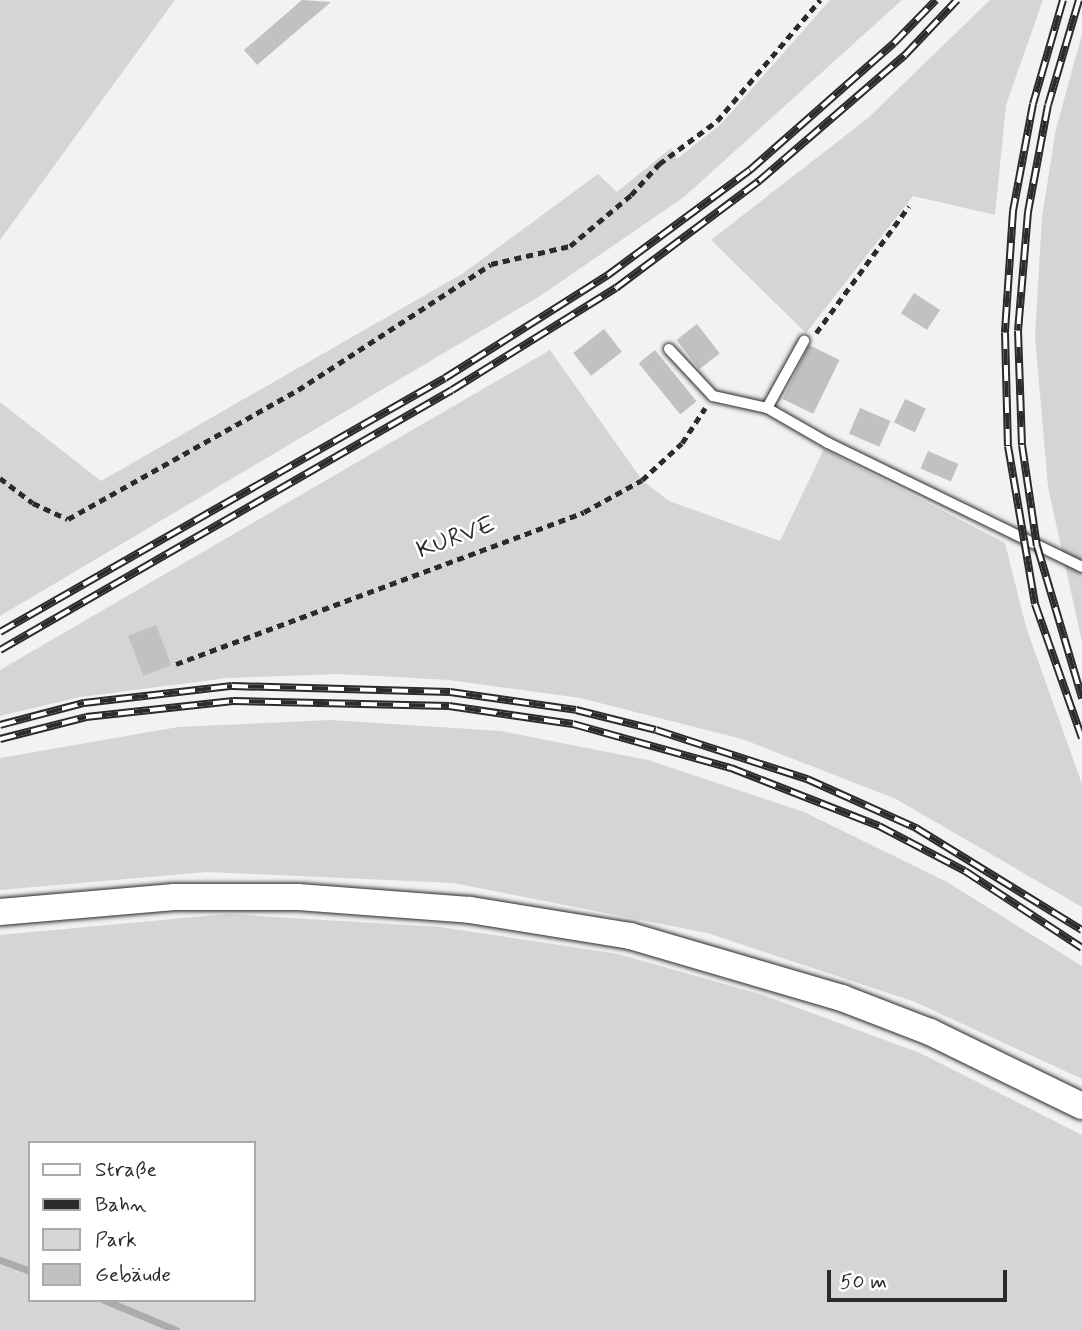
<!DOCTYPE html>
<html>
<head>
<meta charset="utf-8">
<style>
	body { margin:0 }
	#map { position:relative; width:1082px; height:1330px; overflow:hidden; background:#f2f2f2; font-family:Mynerve,sans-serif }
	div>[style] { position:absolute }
	.green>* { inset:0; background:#d5d5d5 }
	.stream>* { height:7px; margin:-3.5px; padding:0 3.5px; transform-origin:3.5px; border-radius:3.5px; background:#ababab }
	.building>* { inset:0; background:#c1c1c1; transform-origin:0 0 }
	.path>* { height:4.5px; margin-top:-2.25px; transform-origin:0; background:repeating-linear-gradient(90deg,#2b2b2b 0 7px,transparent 0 12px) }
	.roads { filter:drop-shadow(0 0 2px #2b2b2b) drop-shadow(0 0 2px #2b2b2b) }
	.service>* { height:10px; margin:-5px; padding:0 5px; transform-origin:5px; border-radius:5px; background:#fff }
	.secondary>* { height:26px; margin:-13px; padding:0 13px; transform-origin:13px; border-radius:13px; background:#fff }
	.rail>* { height:8px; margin-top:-4px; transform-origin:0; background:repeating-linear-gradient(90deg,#fff 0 16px,#2b2b2b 0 32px); box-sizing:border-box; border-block:2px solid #2b2b2b }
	span { translate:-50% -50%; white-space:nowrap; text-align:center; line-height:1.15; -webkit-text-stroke:5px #fff; paint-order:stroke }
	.street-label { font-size:24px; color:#2b2b2b }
	.legend { position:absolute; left:28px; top:1141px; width:228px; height:161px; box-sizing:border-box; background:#fff; border:2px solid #aaa; margin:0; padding:9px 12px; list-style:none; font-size:21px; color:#2b2b2b }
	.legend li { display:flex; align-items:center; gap:14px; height:35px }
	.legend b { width:35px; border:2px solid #aaa }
	.scale { position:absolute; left:827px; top:1270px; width:180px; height:32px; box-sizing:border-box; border:4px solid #2b2b2b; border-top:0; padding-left:9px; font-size:21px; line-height:24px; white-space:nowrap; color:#2b2b2b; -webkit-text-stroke:5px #fff; paint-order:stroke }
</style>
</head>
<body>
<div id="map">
	<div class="green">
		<div style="clip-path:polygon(0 0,175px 0,0 240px)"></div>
		<div style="clip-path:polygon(830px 0,902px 0,684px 197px,540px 296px,0 616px,0 402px,101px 481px,462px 274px,598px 174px,617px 192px,671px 148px,677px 159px,721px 124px)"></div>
		<div style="clip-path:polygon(990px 0,1043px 0,1006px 105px,995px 215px,913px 196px,806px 333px,711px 240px,868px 118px)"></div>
		<div style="clip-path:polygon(1082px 34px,1082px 642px,1048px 487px,1035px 336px,1042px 217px,1056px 129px)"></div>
		<div style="clip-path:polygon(550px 350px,642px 480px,669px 501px,780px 541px,824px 449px,1005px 543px,1026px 627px,1082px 784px,1082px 907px,896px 799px,742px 739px,580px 698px,449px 680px,340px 674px,227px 678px,80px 697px,0 716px,0 670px)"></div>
		<div style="clip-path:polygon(330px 720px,501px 731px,648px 760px,804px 812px,947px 882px,1082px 966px,1082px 1079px,915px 1002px,707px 933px,453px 883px,207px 872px,0 890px,0 758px,178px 727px)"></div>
		<div style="clip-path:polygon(evenodd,227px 914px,440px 927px,618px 954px,763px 995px,920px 1053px,1082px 1135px,1082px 1330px,0 1330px,0 935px,227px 914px,30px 1143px,254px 1143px,254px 1300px,30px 1300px,30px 1143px)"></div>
	</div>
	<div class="stream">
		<div style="left:0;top:1260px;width:32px;rotate:20deg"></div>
		<div style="left:104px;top:1300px;width:78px;rotate:22.6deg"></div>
	</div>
	<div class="building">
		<div style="clip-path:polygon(302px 0,331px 2px,257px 65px,244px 50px)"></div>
		<div style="left:914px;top:293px;width:31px;height:24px;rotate:33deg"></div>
		<div style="left:697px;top:324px;width:37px;height:26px;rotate:52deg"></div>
		<div style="left:604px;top:329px;width:29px;height:39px;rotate:52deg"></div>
		<div style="left:809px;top:345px;width:34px;height:60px;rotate:26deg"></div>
		<div style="left:655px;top:350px;width:66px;height:21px;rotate:51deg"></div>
		<div style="left:905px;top:399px;width:23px;height:26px;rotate:25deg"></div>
		<div style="left:860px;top:408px;width:33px;height:28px;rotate:23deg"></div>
		<div style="left:928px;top:451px;width:33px;height:19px;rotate:23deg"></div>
		<div style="left:156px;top:625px;width:43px;height:30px;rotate:69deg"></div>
	</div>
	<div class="path">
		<div style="left:816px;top:333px;width:157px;rotate:-53.8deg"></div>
		<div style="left:0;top:478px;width:41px;rotate:37.1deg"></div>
		<div style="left:33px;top:503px;width:38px;rotate:25deg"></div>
		<div style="left:68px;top:519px;width:264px;rotate:-29.3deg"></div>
		<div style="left:298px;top:390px;width:230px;rotate:-33.1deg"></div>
		<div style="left:491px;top:264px;width:81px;rotate:-12.8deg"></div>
		<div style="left:570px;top:246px;width:80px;rotate:-39.9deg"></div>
		<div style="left:631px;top:195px;width:42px;rotate:-47.9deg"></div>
		<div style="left:659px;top:164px;width:72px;rotate:-36.6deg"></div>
		<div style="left:717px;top:121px;width:159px;rotate:-49.6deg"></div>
		<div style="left:176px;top:664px;width:435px;rotate:-20.4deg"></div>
		<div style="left:584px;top:512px;width:66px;rotate:-28.9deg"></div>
		<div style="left:642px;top:480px;width:54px;rotate:-42.8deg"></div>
		<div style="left:682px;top:443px;width:42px;rotate:-56.7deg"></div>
	</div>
	<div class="roads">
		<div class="service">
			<div style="left:669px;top:349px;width:64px;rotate:46.9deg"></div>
			<div style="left:713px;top:396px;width:55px;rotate:12.5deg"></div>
			<div style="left:767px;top:408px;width:70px;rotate:29.8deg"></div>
			<div style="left:828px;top:443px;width:283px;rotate:26deg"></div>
			<div style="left:767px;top:408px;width:77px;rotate:-61.1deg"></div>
		</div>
		<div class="secondary">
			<div style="left:0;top:912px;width:175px;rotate:-4.9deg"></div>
			<div style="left:174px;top:897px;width:124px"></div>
			<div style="left:298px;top:897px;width:172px;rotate:4.3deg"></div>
			<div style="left:470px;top:910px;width:162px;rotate:9.2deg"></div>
			<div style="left:630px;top:936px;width:221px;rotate:16.3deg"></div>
			<div style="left:842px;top:998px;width:94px;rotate:21.1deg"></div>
			<div style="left:930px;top:1032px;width:169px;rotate:26deg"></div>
		</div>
	</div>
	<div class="rail">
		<div style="left:1063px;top:0;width:108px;rotate:106.1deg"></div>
		<div style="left:1033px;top:104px;width:109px;rotate:100.6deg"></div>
		<div style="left:1013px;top:211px;width:122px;rotate:93.8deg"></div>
		<div style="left:1005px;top:333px;width:113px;rotate:88.5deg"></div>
		<div style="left:1008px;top:446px;width:160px;rotate:80.3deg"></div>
		<div style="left:1035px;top:604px;width:142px;rotate:70.7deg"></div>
		<div style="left:1079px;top:0;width:109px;rotate:106.4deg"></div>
		<div style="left:1048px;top:105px;width:109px;rotate:100.6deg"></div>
		<div style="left:1028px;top:212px;width:119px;rotate:94.8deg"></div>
		<div style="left:1018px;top:331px;width:114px;rotate:88deg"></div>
		<div style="left:1022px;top:445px;width:102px;rotate:81.6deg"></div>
		<div style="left:1037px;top:546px;width:159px;rotate:73.5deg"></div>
		<div style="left:0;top:632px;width:512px;rotate:-29.72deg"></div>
		<div style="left:445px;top:378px;width:193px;rotate:-32.3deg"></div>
		<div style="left:608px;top:275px;width:177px;rotate:-36.5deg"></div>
		<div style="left:750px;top:170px;width:192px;rotate:-41.4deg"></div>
		<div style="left:894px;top:43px;width:60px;rotate:-45.7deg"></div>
		<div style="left:0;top:650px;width:521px;rotate:-29.91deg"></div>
		<div style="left:452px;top:390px;width:193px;rotate:-31.9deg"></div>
		<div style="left:616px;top:288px;width:179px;rotate:-36.8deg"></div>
		<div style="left:759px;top:181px;width:193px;rotate:-40.8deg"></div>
		<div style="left:905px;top:55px;width:76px;rotate:-46.6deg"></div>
		<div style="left:0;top:725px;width:87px;rotate:-14.7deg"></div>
		<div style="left:84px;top:703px;width:149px;rotate:-6.6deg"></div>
		<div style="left:232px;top:686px;width:218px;rotate:1.6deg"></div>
		<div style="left:450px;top:692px;width:127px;rotate:8.1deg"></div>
		<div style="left:576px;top:710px;width:82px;rotate:14deg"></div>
		<div style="left:656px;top:730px;width:159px;rotate:18deg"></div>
		<div style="left:807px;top:779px;width:120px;rotate:24.2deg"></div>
		<div style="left:916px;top:828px;width:195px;rotate:31.6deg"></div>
		<div style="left:0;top:739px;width:89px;rotate:-14.3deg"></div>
		<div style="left:86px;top:717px;width:148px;rotate:-6.2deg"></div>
		<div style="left:233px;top:701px;width:216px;rotate:1.3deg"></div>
		<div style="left:449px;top:706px;width:125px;rotate:8.3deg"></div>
		<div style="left:573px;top:724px;width:164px;rotate:15.6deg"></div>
		<div style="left:731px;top:768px;width:159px;rotate:21.4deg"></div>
		<div style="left:879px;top:826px;width:97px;rotate:27.6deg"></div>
		<div style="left:965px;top:871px;width:140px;rotate:33.3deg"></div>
	</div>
	<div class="street-label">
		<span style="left:456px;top:538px;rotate:-20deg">KURVE</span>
	</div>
	<ul class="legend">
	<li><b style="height:9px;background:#fff"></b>Straße</li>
	<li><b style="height:9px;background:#2b2b2b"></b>Bahn</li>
	<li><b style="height:19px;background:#d5d5d5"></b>Park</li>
	<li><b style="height:19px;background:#c1c1c1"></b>Gebäude</li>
	</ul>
	<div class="scale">50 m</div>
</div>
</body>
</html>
